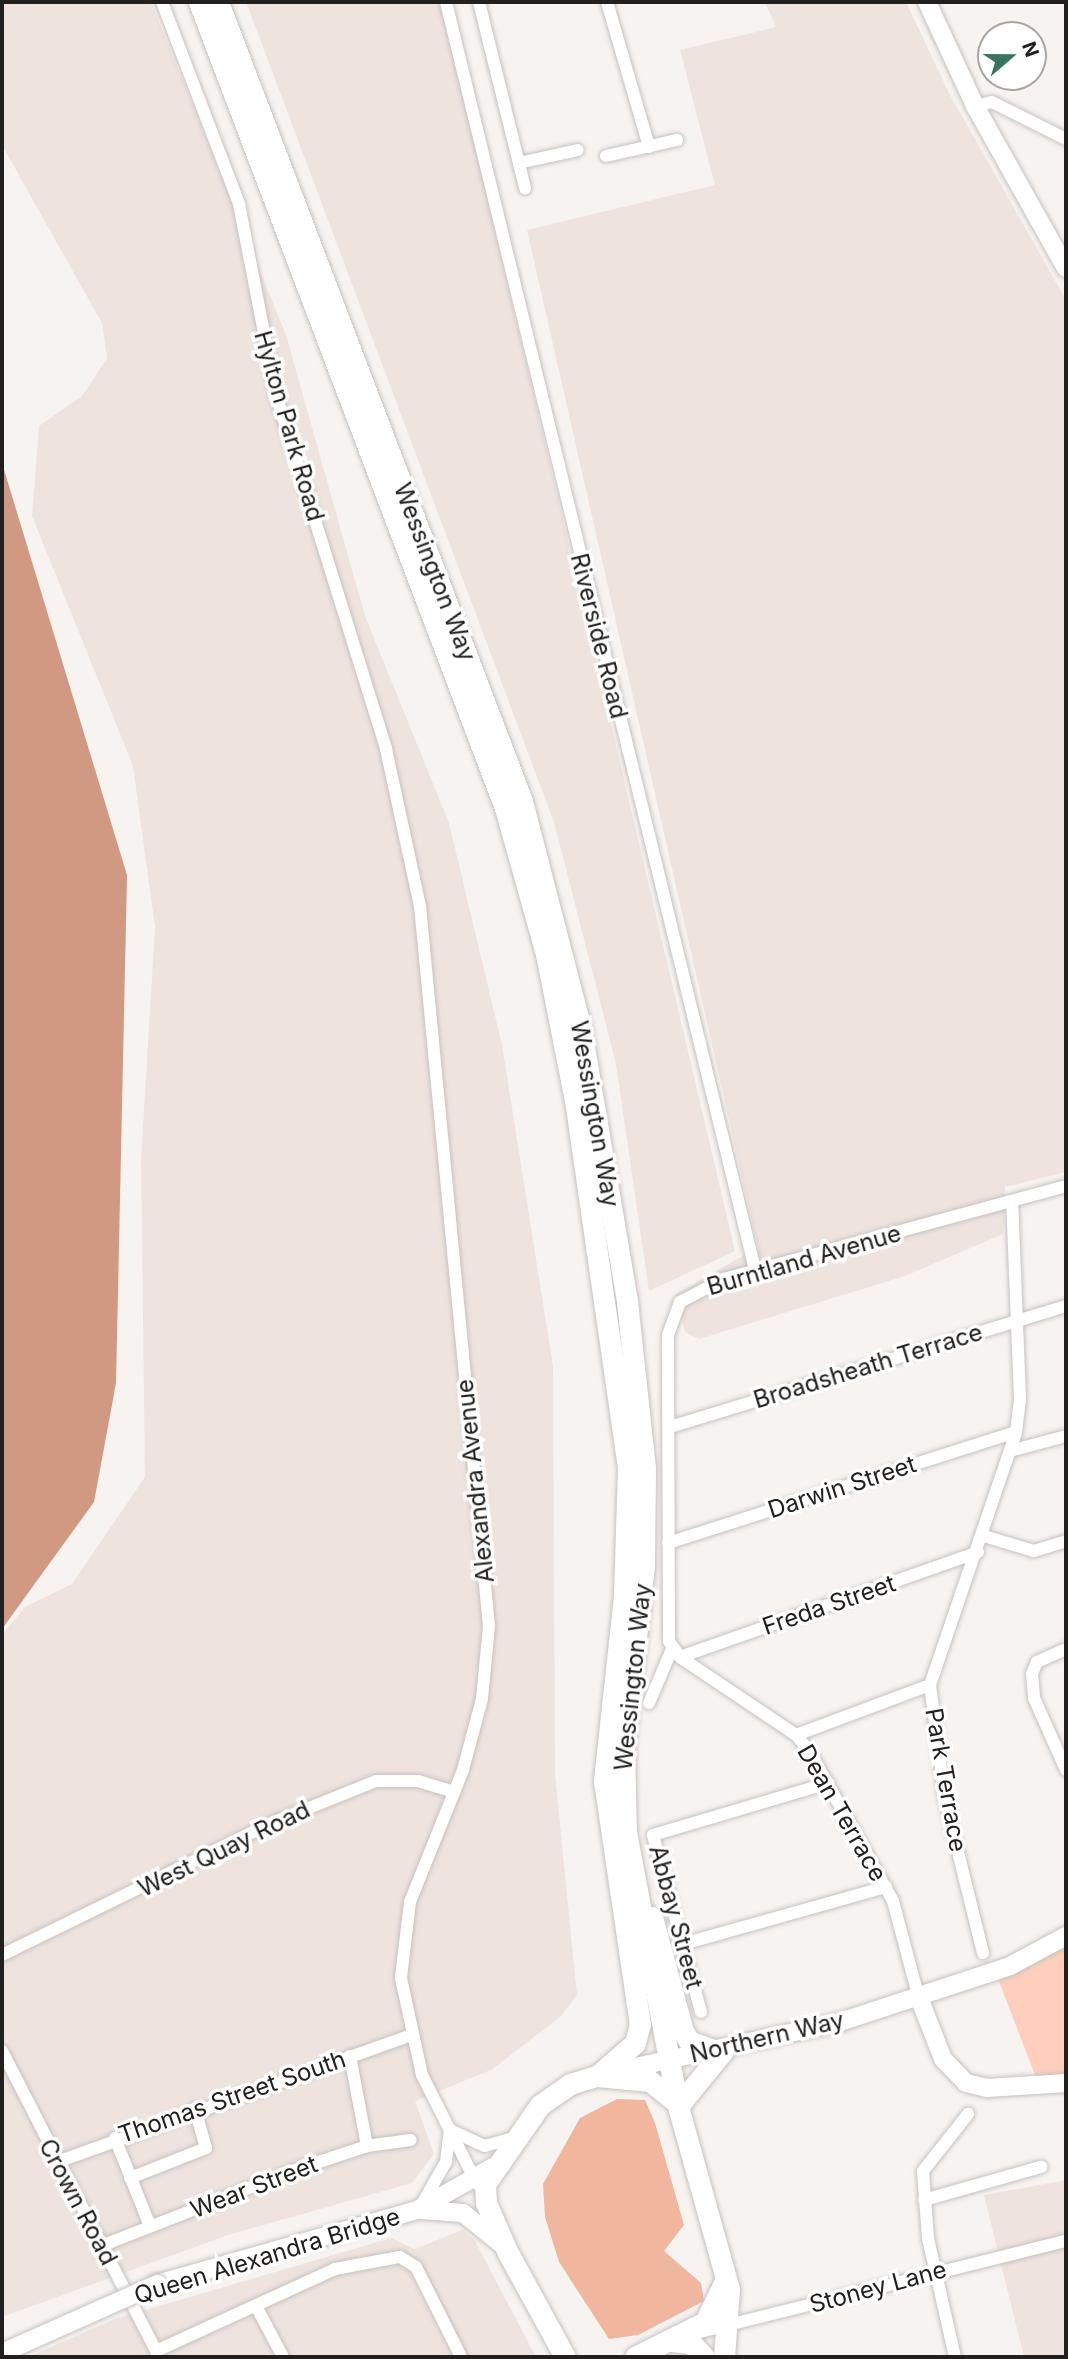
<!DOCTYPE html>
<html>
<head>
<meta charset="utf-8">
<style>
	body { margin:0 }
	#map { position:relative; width:1068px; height:2359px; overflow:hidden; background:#f7f3f1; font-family:Inter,sans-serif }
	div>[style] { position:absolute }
	.built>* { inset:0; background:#efe3de }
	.green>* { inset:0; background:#fecfbc }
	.forest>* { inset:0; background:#f0b69e }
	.water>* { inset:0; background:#d19982 }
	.roads { filter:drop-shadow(0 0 2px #c6c2c0) drop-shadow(0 0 2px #c6c2c0) }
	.street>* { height:12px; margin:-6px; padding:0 6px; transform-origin:6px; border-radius:6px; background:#fff }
	.secondary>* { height:18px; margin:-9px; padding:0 9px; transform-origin:9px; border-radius:9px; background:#fff }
	.primary>* { height:21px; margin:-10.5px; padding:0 10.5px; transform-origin:10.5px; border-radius:10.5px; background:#fff }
	.bridges { filter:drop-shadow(0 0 2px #c6c2c0) drop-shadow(0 0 2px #c6c2c0) }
	.secondary-bridge>* { height:18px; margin:-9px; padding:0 9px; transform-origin:9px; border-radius:9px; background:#fff }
	span { translate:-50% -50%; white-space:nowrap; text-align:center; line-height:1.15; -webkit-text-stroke:7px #fff; paint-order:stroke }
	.street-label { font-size:24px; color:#21201f }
	.frame { position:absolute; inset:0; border:4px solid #21201f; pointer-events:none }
	.north { position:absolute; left:977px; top:21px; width:70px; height:70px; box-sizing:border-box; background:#fff; border:2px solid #a6a6a5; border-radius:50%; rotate:70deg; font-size:19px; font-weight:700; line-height:28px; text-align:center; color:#21201f }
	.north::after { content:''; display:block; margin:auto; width:24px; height:32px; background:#387561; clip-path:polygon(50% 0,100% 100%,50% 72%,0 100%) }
</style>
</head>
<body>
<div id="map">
	<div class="built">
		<div style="clip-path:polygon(2px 2px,151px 2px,286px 335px,365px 616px,449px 823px,502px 1045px,553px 1366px,555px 1774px,577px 1995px,561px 2016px,493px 2069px,415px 2101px,434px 2154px,412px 2183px,228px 2235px,2px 2317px,2px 1635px,25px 1607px,72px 1584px,145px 1477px,141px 1159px,155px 927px,133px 766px,32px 516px,39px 426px,82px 396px,107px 358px,102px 323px,2px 145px)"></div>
		<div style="clip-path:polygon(246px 2px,441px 2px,735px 1251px,649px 1291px,616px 1064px,554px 822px)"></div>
		<div style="clip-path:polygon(765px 2px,906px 2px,949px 93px,1066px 300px,1066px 1172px,1005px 1187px,1003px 1234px,905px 1276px,699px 1339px,685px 1332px,676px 1294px,758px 1247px,527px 230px,715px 185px,680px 50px,776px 27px)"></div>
		<div style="clip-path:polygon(1066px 2180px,1066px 2357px,1024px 2357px,984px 2195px)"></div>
		<div style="clip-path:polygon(462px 2230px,474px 2239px,536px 2357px,28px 2357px,115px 2319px,391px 2238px,415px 2249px)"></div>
	</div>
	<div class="green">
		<div style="clip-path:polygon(1066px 1936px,1066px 2083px,1040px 2088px,995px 1971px)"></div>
	</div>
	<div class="forest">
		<div style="clip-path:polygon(617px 2099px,645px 2100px,655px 2123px,684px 2225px,664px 2251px,701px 2283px,704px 2301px,638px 2335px,609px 2339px,559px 2262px,545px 2217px,543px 2184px,580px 2118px)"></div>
	</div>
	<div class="water">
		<div style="clip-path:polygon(2px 463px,127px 875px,116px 1383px,94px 1502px,2px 1629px)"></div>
	</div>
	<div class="roads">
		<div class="street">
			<div style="left:162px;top:2px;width:216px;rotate:69.1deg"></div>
			<div style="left:239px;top:204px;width:195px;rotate:79deg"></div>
			<div style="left:276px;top:395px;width:371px;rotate:72.7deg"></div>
			<div style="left:386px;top:749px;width:161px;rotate:77.8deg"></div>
			<div style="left:420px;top:906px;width:723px;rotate:84.53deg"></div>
			<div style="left:489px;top:1626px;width:73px;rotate:95.5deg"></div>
			<div style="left:482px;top:1699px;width:73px;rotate:105deg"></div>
			<div style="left:463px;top:1770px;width:142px;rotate:111.9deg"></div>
			<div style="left:410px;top:1902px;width:77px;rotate:96.8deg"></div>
			<div style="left:401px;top:1978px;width:99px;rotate:77.8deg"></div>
			<div style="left:422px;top:2075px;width:122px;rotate:63.2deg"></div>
			<div style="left:446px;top:2px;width:1305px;rotate:76.3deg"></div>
			<div style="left:479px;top:2px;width:192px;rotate:76.1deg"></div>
			<div style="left:607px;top:2px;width:151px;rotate:73.8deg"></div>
			<div style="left:975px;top:106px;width:17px;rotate:-13deg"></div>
			<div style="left:992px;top:102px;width:83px;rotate:26.6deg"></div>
			<div style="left:606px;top:156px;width:73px;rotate:-12.7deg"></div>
			<div style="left:519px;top:163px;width:60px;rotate:-12.4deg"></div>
			<div style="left:670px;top:1427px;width:414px;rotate:-17deg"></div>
			<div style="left:1010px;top:1451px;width:58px;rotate:-15deg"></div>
			<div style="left:984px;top:1536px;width:52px;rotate:16.7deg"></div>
			<div style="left:1034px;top:1551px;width:34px;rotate:-17deg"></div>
			<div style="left:668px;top:1543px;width:365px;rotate:-17.7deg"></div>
			<div style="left:1066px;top:1649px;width:32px;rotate:156deg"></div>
			<div style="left:1037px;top:1662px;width:13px;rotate:113deg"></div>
			<div style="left:1032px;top:1674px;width:24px;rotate:85deg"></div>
			<div style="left:1034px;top:1698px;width:79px;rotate:66deg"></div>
			<div style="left:680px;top:1657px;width:316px;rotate:-19.4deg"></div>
			<div style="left:649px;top:1703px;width:59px;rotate:-66.9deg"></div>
			<div style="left:796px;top:1735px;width:143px;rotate:-20.5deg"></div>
			<div style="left:683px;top:1944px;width:211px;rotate:-15.7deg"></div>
			<div style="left:983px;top:1953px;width:159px;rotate:-103.9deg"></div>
			<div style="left:945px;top:1799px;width:115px;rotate:-97.5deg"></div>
			<div style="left:930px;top:1685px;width:267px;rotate:-71.2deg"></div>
			<div style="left:1016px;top:1432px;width:34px;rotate:-83deg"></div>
			<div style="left:1020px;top:1398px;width:197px;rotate:-92.3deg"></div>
			<div style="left:2px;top:1955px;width:303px;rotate:-26.1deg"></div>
			<div style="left:274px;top:1822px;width:110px;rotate:-21.9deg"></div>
			<div style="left:376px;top:1781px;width:42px"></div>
			<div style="left:418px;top:1781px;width:38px;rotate:17deg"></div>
			<div style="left:918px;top:1995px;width:97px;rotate:-104.9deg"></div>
			<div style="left:893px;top:1901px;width:171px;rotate:-119.1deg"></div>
			<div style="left:810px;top:1752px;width:22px;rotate:-129deg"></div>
			<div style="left:796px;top:1735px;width:140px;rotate:-146.1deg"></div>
			<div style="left:680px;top:1657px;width:19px;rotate:-125deg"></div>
			<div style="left:669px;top:1641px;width:306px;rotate:-90.2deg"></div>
			<div style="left:668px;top:1335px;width:35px;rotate:-70deg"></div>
			<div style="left:680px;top:1302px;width:50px;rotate:-27.6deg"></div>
			<div style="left:724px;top:1279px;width:354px;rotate:-15.2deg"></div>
			<div style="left:701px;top:2012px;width:183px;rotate:-105.2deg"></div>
			<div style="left:653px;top:1835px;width:183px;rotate:-16.5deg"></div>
			<div style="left:2px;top:2051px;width:337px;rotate:62.8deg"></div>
			<div style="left:156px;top:2351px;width:197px;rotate:-24.6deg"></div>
			<div style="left:335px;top:2269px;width:66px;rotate:-10.5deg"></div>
			<div style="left:400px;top:2257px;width:19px;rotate:32deg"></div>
			<div style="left:416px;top:2267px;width:101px;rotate:63.4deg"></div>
			<div style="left:350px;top:2056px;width:92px;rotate:79.3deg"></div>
			<div style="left:450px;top:2130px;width:38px;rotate:25deg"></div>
			<div style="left:485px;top:2146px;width:29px;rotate:-16deg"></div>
			<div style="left:115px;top:2138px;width:95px;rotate:68.3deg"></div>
			<div style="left:57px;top:2162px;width:374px;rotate:-19.7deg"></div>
			<div style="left:130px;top:2178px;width:82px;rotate:-21.5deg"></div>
			<div style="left:206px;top:2148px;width:41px;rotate:-105.8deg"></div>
			<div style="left:924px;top:2200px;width:122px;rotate:-15.8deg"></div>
			<div style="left:422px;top:2204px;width:48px;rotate:-60.3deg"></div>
			<div style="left:446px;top:2162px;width:31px;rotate:-83deg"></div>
			<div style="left:101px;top:2246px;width:208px;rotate:-21.4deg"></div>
			<div style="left:295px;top:2170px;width:76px;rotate:-18.4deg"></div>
			<div style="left:367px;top:2146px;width:44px;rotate:-7.8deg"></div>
			<div style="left:256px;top:2306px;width:58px;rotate:62.1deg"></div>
			<div style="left:696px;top:2333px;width:381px;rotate:-14deg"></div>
			<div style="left:955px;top:2357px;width:122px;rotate:-102.8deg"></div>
			<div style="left:928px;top:2238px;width:67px;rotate:-94.3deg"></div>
			<div style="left:923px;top:2171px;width:73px;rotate:-51.7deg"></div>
		</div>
		<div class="secondary">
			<div style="left:927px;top:2px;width:115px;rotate:65.2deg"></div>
			<div style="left:975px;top:106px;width:186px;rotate:60.7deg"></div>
			<div style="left:918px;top:1995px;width:69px;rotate:68.7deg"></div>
			<div style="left:943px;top:2059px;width:33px;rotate:46deg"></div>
			<div style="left:966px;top:2083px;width:22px;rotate:13deg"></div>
			<div style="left:987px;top:2088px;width:79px;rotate:-3.6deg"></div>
			<div style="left:608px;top:2073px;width:238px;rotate:-12.4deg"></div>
			<div style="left:840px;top:2022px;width:179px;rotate:-18.2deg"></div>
			<div style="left:1010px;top:1966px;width:64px;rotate:-28.2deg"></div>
			<div style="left:421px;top:2210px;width:42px;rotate:4.1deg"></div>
			<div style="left:463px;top:2213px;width:48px;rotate:39deg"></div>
			<div style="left:157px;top:2284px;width:270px;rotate:-15.9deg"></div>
			<div style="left:417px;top:2210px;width:87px;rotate:-29.5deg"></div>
		</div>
		<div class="primary">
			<div style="left:199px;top:2px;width:862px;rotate:69.21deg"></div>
			<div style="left:505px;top:808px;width:152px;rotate:74.3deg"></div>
			<div style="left:546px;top:954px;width:149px;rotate:78.8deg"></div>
			<div style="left:575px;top:1100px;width:371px;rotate:81.8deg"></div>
			<div style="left:628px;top:1467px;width:129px;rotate:91.8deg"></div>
			<div style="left:624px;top:1596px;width:186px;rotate:96.2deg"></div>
			<div style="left:604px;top:1781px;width:246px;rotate:81.6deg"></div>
			<div style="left:640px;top:2024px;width:20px;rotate:105deg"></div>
			<div style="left:635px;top:2043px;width:50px;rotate:139deg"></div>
			<div style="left:218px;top:2px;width:855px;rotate:69.17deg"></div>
			<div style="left:522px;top:801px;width:236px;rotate:75.5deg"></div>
			<div style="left:581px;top:1029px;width:277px;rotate:80.4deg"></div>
			<div style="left:627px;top:1302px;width:168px;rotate:83.8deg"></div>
			<div style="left:645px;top:1469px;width:96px;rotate:90.6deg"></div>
			<div style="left:644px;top:1565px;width:183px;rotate:96.3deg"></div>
			<div style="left:624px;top:1747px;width:85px;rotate:88.7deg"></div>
			<div style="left:626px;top:1832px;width:276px;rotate:79.3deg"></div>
			<div style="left:677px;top:2103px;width:193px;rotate:74.4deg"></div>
			<div style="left:729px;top:2289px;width:68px;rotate:94.2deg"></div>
			<div style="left:652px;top:1917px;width:118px;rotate:74.8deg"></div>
			<div style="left:683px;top:2031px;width:12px;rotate:59deg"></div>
			<div style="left:689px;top:2041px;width:33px;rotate:20deg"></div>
			<div style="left:678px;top:2106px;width:71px;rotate:-50.7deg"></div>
			<div style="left:672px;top:2341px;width:19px;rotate:6deg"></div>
			<div style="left:691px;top:2343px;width:19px;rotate:47deg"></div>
			<div style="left:565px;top:2357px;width:119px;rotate:-118.7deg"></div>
			<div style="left:508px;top:2253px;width:55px;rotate:-113.7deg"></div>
			<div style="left:486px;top:2203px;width:19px;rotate:-93deg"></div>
			<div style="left:485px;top:2184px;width:96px;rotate:-55.2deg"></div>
			<div style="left:540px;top:2105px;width:37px;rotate:-35deg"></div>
			<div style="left:570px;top:2084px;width:28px;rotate:-17deg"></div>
			<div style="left:597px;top:2076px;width:53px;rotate:5.4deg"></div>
			<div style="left:650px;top:2081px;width:35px;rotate:39deg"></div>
			<div style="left:635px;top:2357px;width:78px;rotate:-26.6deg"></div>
			<div style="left:705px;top:2322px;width:43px;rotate:-64deg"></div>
		</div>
	</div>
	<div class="bridges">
		<div class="secondary-bridge">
			<div style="left:2px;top:2353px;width:170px;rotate:-24deg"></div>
		</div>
	</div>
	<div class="street-label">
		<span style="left:289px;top:426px;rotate:74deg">Hylton Park Road</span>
		<span style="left:435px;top:572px;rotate:69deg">Wessington Way</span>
		<span style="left:599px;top:636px;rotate:76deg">Riverside Road</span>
		<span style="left:595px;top:1114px;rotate:80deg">Wessington Way</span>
		<span style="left:804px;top:1260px;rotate:-16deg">Burntland Avenue</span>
		<span style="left:868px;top:1366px;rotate:-17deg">Broadsheath Terrace</span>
		<span style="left:475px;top:1481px;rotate:-96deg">Alexandra Avenue</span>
		<span style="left:842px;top:1487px;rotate:-18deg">Darwin Street</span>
		<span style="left:829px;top:1605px;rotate:-19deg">Freda Street</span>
		<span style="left:633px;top:1677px;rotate:-84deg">Wessington Way</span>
		<span style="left:946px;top:1780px;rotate:80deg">Park Terrace</span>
		<span style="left:842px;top:1813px;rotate:60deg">Dean Terrace</span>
		<span style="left:224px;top:1849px;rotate:-26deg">West Quay Road</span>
		<span style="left:676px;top:1917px;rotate:75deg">Abbay Street</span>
		<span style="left:767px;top:2037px;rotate:-13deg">Northern Way</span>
		<span style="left:232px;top:2097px;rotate:-19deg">Thomas Street South</span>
		<span style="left:254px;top:2187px;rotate:-21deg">Wear Street</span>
		<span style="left:78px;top:2202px;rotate:62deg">Crown Road</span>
		<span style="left:267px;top:2256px;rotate:-17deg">Queen Alexandra Bridge</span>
		<span style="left:878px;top:2287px;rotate:-15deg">Stoney Lane</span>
	</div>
	<div class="frame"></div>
	<div class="north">N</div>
</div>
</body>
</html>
